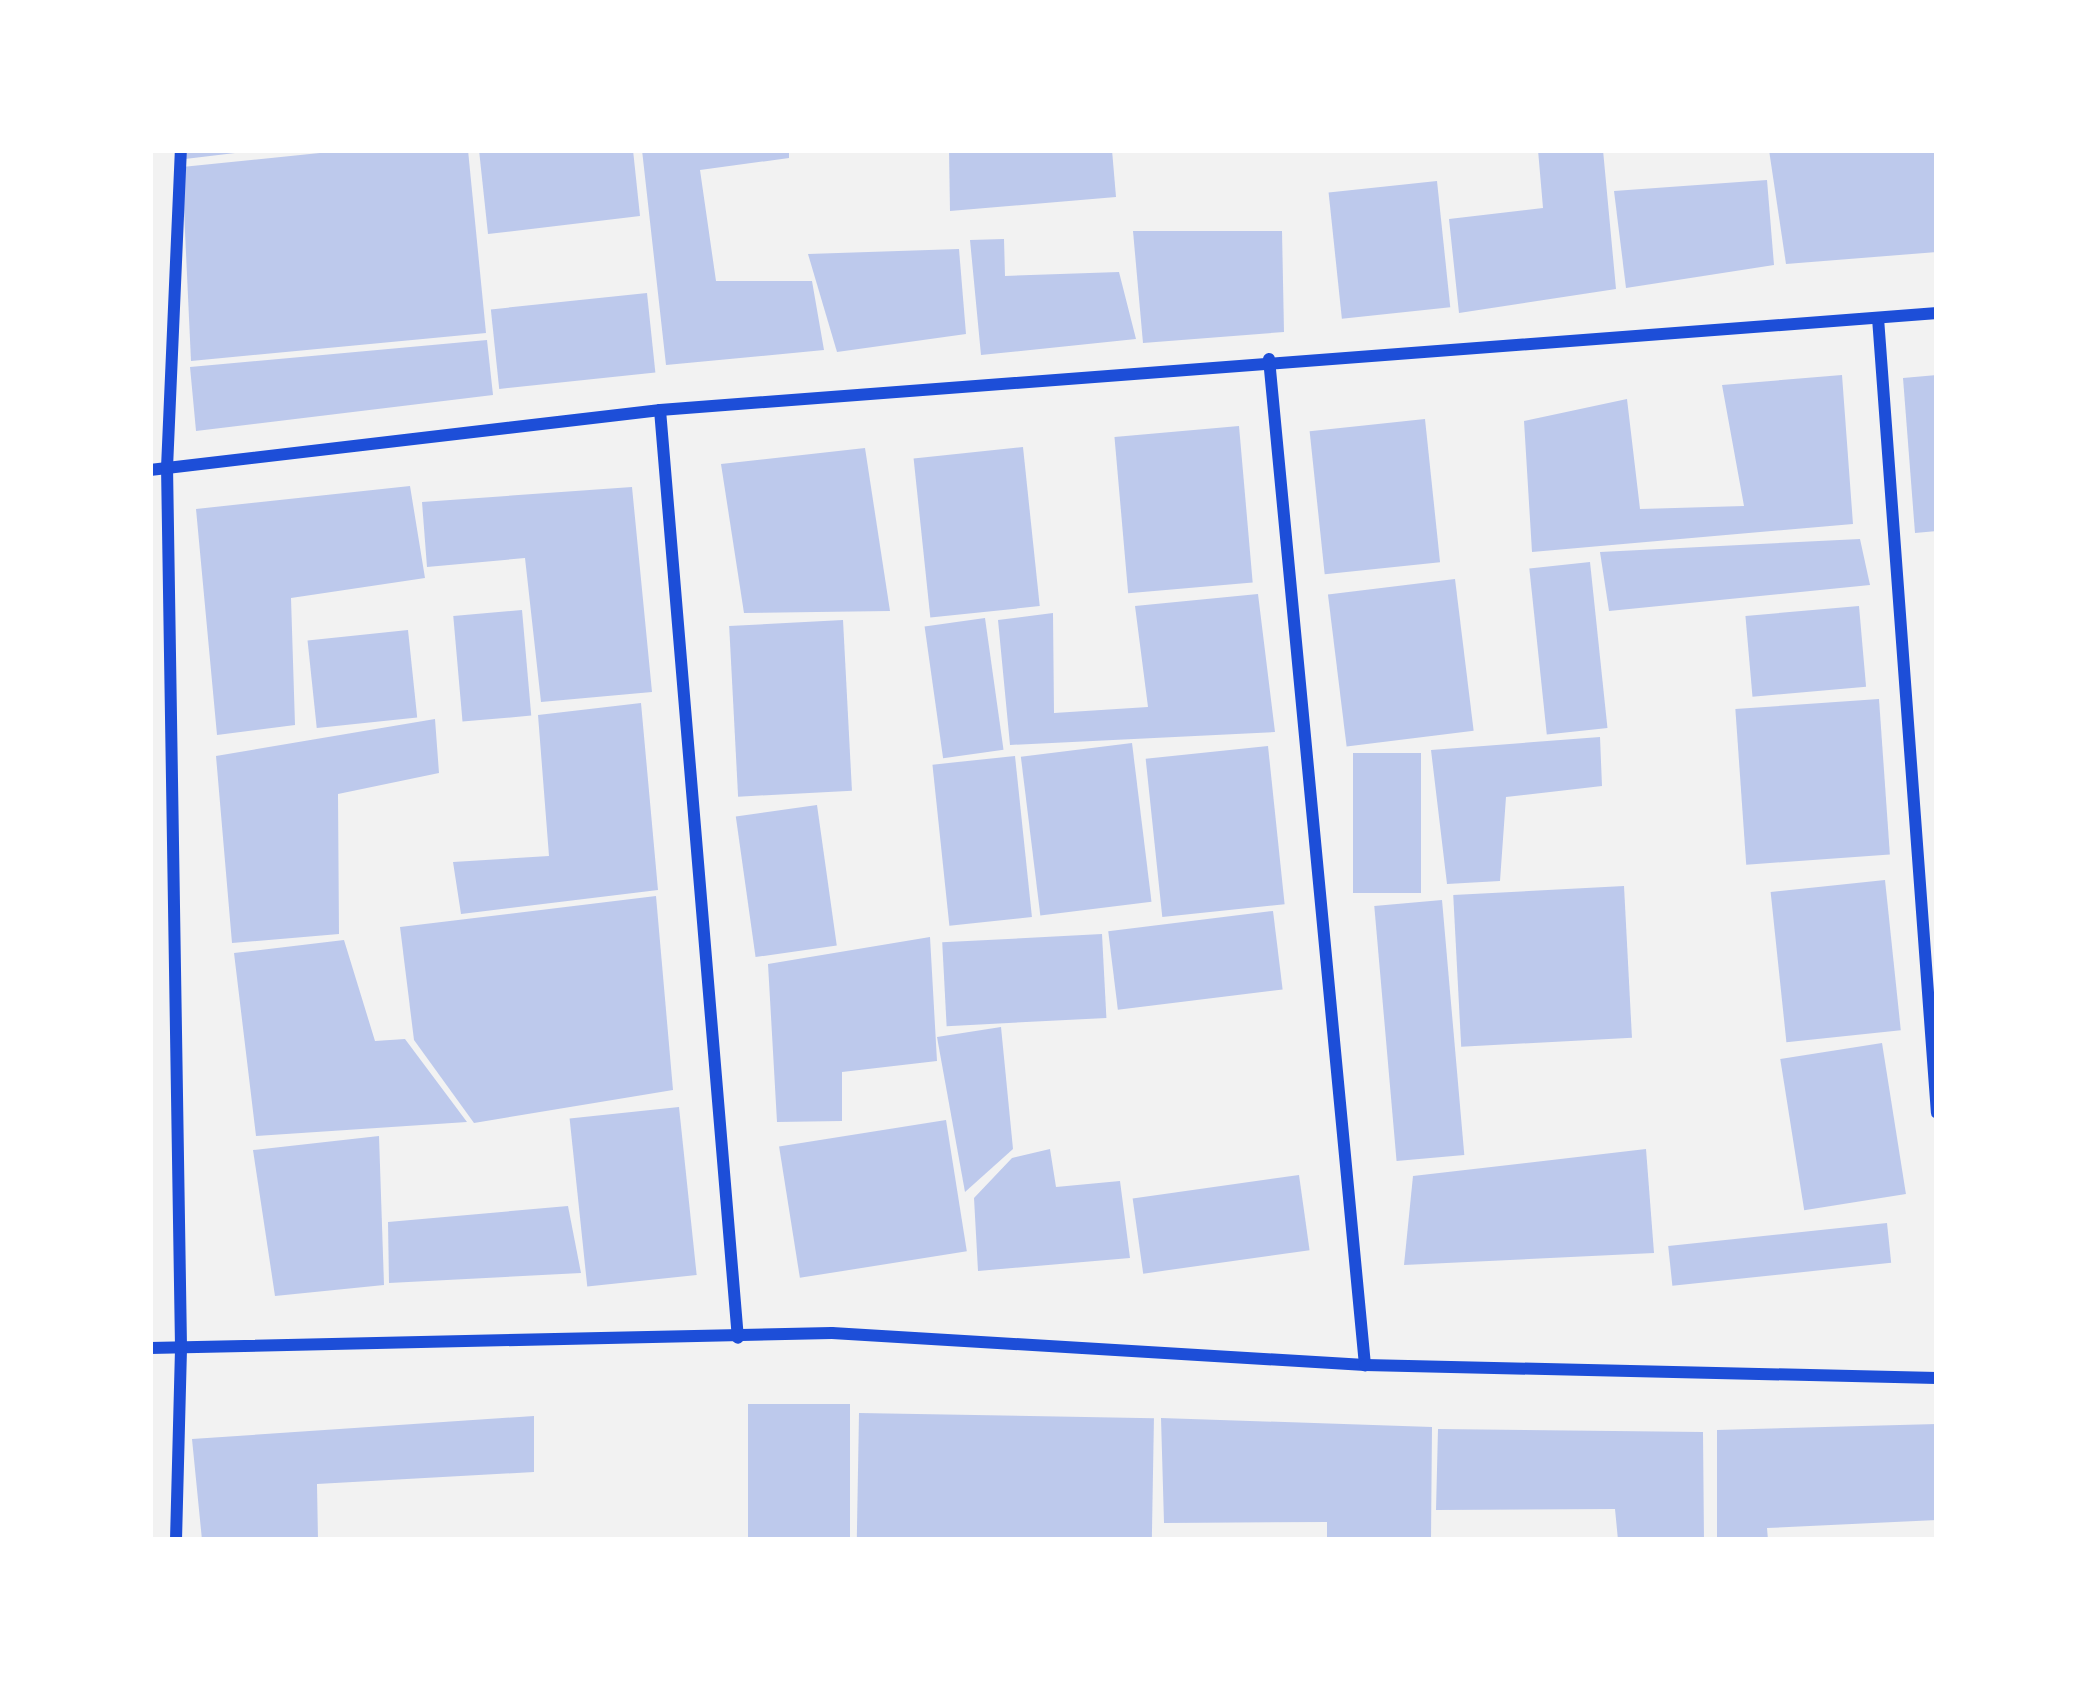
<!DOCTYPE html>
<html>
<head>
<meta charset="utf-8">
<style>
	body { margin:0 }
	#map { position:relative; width:2087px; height:1690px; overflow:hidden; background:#f2f2f2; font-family:"Open Sans",sans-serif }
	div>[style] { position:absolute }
	.building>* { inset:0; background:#bdc9ec; transform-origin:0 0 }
	.minor>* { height:12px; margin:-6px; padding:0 6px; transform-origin:6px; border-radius:6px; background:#1d4ed8 }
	span { translate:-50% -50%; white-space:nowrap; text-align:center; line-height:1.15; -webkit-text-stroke:10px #fff; paint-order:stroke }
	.frame { position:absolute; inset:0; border:153px solid #fff; pointer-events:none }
</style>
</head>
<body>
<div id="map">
	<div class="building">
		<div style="clip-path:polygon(185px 150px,235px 150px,235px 153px,185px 159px)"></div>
		<div style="clip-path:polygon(349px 150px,468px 150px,486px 333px,191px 361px,182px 167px)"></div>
		<div style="clip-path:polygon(479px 150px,633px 150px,640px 216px,488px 234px)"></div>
		<div style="clip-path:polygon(642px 150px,789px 150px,789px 158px,700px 170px,716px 281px,812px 281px,824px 350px,666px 365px)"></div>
		<div style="clip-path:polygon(949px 150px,1112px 150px,1116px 197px,950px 211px)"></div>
		<div style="clip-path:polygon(1538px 150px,1603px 150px,1616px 289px,1459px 313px,1449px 219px,1543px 208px)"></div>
		<div style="clip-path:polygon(1769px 150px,1935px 150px,1937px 252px,1786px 264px)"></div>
		<div style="clip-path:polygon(1767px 180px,1774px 265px,1626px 288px,1614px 191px)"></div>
		<div style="left:1437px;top:181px;width:127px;height:109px;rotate:84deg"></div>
		<div style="clip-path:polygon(1133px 231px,1282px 231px,1284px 332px,1143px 343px)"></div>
		<div style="clip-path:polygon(1004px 239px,1005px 276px,1119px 272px,1136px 339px,981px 355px,970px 240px)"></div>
		<div style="clip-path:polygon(959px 249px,966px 334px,837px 352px,808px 254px)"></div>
		<div style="left:647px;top:293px;width:80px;height:157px;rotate:84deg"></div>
		<div style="clip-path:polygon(487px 340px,493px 395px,196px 431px,190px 367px)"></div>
		<div style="clip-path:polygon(1842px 375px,1853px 524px,1532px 552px,1524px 421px,1627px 399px,1640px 509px,1744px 506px,1722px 385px)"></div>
		<div style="clip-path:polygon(1937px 375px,1937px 531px,1915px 533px,1903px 378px)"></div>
		<div style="left:1425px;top:419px;width:144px;height:116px;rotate:84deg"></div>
		<div style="left:1239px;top:426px;width:157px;height:125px;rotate:85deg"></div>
		<div style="left:1023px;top:447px;width:160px;height:110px;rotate:84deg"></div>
		<div style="clip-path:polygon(865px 448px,890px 611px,744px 613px,721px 464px)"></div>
		<div style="clip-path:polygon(410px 486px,425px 578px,291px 598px,295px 725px,217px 735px,196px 509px)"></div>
		<div style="clip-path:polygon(632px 487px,652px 692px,541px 702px,525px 558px,427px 567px,422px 502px)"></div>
		<div style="clip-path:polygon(1860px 539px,1870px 585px,1609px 611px,1600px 552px)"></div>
		<div style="left:1590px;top:562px;width:167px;height:61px;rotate:84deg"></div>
		<div style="left:1455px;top:579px;width:153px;height:128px;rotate:83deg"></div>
		<div style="clip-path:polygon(1258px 594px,1275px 732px,1010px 745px,998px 620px,1053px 613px,1054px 713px,1148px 707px,1135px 606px)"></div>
		<div style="left:1859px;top:606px;width:81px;height:114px;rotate:85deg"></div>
		<div style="left:522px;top:610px;width:106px;height:69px;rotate:85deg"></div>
		<div style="left:985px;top:618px;width:133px;height:61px;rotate:82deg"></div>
		<div style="left:843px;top:620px;width:171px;height:114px;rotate:87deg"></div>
		<div style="left:408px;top:630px;width:88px;height:101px;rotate:84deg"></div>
		<div style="left:1879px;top:699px;width:156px;height:144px;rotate:86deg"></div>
		<div style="clip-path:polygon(641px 703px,658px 890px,461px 914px,453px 862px,549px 856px,538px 715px)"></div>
		<div style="clip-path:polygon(435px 719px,439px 773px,338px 794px,339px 934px,232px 943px,216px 756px)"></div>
		<div style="clip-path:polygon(1600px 737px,1602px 786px,1506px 797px,1500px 881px,1447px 884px,1431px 750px)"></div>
		<div style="left:1132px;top:743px;width:160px;height:112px;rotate:83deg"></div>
		<div style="left:1268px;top:746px;width:159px;height:123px;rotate:84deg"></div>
		<div style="left:1353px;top:753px;width:68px;height:140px"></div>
		<div style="left:1015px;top:756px;width:162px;height:83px;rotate:84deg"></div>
		<div style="left:817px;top:805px;width:142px;height:82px;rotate:82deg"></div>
		<div style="left:1885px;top:880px;width:151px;height:115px;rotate:84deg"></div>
		<div style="left:1624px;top:886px;width:152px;height:171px;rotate:87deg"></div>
		<div style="clip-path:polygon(656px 896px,673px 1090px,474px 1123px,414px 1040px,400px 927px)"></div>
		<div style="left:1442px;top:900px;width:256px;height:68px;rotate:85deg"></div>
		<div style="left:1273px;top:911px;width:79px;height:166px;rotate:83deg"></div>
		<div style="left:1102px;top:934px;width:84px;height:160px;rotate:87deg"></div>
		<div style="clip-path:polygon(930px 937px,937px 1061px,842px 1072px,842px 1121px,777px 1122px,768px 964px)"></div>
		<div style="clip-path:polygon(344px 940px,375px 1041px,405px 1039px,467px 1122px,256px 1136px,234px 953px)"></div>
		<div style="clip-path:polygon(1001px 1027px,1013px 1149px,965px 1192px,937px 1037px)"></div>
		<div style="left:1882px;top:1043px;width:153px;height:103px;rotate:81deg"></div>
		<div style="left:679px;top:1107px;width:169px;height:110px;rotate:84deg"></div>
		<div style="left:946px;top:1120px;width:133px;height:169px;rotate:81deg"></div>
		<div style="clip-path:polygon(379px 1136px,384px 1285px,275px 1296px,253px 1150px)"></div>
		<div style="clip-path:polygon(1050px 1149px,1056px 1187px,1120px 1181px,1130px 1258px,978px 1271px,974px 1198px,1012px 1158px)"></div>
		<div style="clip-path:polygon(1646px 1149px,1654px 1253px,1404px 1265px,1413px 1176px)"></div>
		<div style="left:1299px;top:1175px;width:76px;height:168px;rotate:82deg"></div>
		<div style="clip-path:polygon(568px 1206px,581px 1273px,389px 1283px,388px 1222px)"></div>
		<div style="left:1887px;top:1223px;width:40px;height:220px;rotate:84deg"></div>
		<div style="left:748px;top:1404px;width:102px;height:136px"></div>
		<div style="left:859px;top:1413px;width:295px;height:127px;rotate:1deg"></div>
		<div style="clip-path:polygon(534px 1416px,534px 1472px,317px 1484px,318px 1540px,202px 1540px,192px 1439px)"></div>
		<div style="clip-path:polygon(1161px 1418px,1432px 1427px,1431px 1540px,1327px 1540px,1327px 1522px,1164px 1523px)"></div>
		<div style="clip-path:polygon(1937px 1424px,1937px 1520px,1767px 1528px,1768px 1540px,1717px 1540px,1717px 1430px)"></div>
		<div style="clip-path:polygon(1438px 1429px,1703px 1432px,1704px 1540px,1618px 1540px,1615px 1509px,1436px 1510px)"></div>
	</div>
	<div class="minor">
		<div style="left:1878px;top:318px;width:797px;rotate:85.76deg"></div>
		<div style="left:1269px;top:359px;width:1011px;rotate:84.55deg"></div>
		<div style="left:660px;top:410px;width:931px;rotate:85.2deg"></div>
		<div style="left:150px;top:470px;width:514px;rotate:-6.71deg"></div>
		<div style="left:660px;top:410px;width:1281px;rotate:-4.34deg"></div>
		<div style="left:150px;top:1348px;width:682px;rotate:-1.26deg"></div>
		<div style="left:832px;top:1333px;width:534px;rotate:3.44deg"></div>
		<div style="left:1365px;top:1365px;width:572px;rotate:1.3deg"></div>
		<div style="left:176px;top:1540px;width:193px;rotate:-88.5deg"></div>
		<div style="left:181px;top:1347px;width:879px;rotate:-90.91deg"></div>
		<div style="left:167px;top:468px;width:318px;rotate:-87.5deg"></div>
	</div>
	<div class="frame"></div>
</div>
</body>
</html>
